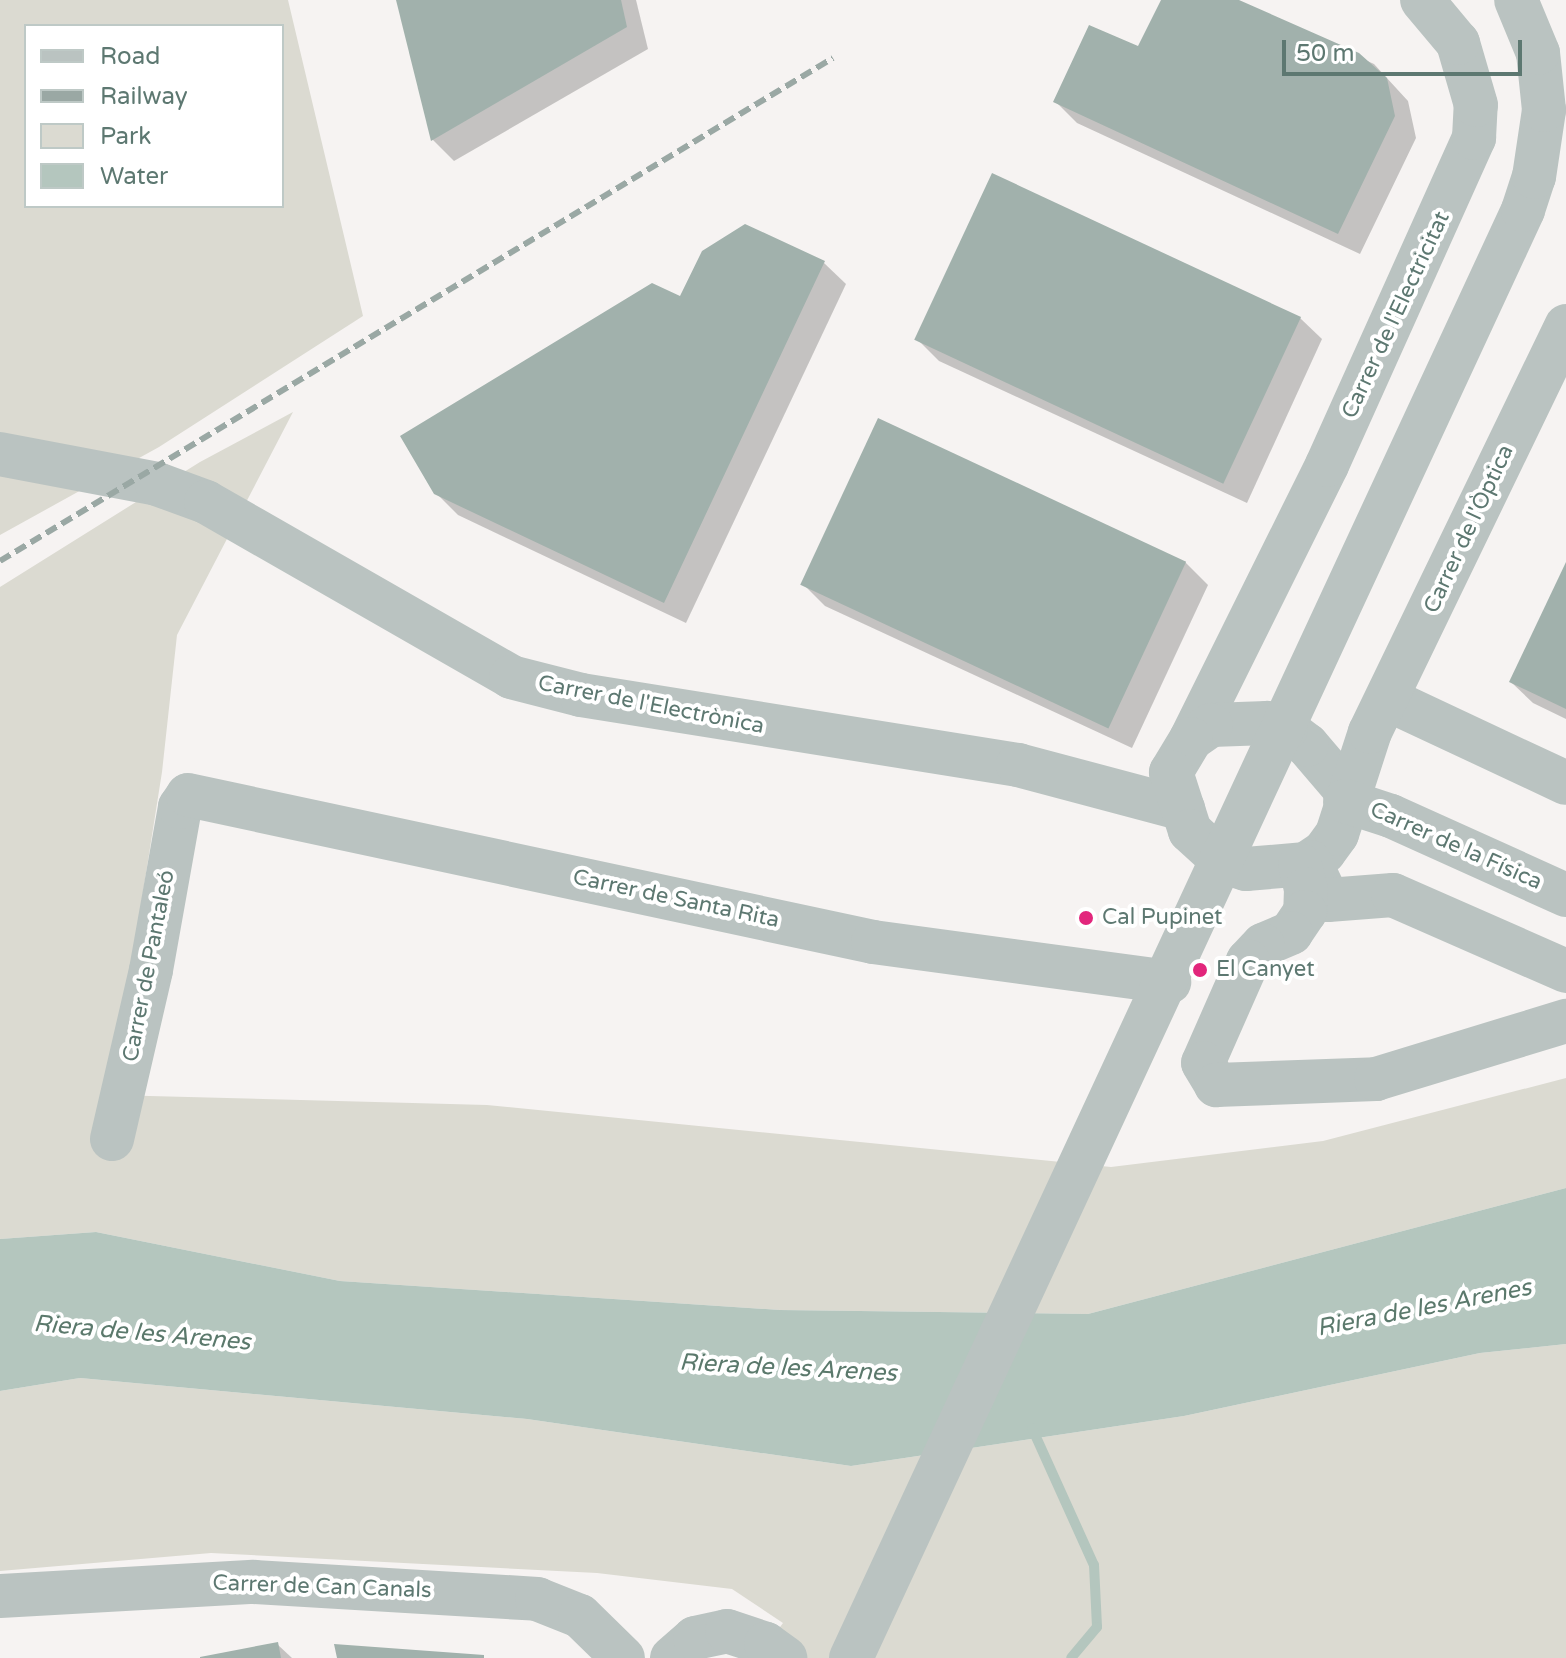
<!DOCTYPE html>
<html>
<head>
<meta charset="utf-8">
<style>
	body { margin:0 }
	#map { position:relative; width:1566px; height:1658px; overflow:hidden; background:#f6f3f2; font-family:"Varela Round",sans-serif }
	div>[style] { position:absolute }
	.green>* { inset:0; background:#dbdad1 }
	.water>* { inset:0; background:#b4c6be }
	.shadow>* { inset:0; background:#0003 }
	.stream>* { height:10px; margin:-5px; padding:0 5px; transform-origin:5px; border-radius:5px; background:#b4c6be }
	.building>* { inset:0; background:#a1b1ac; transform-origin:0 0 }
	.minor>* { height:44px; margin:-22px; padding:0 22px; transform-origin:22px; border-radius:22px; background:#bac3c1 }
	.rail>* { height:6px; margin-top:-3px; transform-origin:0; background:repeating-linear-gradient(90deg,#9aa8a4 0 12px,transparent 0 18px) }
	.dots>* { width:22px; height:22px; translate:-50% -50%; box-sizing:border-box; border:4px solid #fff; border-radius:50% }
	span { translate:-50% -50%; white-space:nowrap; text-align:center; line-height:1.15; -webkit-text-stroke:8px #fff; paint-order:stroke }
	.street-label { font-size:22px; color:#5d7871 }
	.poi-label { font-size:22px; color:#5d7871 }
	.left { translate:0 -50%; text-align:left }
	.water-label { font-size:24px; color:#5b796c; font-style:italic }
	.legend { position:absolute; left:24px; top:24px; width:260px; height:184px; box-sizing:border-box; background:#fff; border:2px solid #bec9c6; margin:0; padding:10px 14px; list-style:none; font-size:24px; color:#5d7871 }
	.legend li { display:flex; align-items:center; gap:16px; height:40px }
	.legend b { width:40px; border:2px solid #bec9c6 }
	.scale { position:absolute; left:1282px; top:40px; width:240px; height:36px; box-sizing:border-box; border:4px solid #5d7871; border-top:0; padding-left:10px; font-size:24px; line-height:28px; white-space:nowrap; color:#5d7871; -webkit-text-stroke:6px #fff; paint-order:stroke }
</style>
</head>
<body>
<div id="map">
	<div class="green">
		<div style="clip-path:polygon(evenodd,0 0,288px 0,363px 316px,159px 447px,0 535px,0 0,26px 26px,282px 26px,282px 206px,26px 206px,26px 26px)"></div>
		<div style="clip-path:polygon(293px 412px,177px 635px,162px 772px,111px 1095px,487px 1105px,1111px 1167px,1323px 1141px,1566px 1078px,1566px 1188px,1088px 1314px,780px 1310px,340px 1281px,96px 1232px,0 1239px,0 587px,200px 462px)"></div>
		<div style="clip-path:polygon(1566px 1344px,1566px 1658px,757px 1658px,783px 1623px,732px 1589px,597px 1573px,211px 1553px,0 1571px,0 1391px,80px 1378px,527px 1419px,851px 1466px,1184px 1416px,1480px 1353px)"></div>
	</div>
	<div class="water">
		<div style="clip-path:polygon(1566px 1188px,1566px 1344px,1480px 1353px,1184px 1416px,851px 1466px,527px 1419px,80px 1378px,0 1391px,0 1239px,96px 1232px,340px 1281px,780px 1310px,1088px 1314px)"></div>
	</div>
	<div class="shadow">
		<div style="clip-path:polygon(397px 0,636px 0,648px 49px,454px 161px,433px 140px)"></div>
		<div style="clip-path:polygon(1163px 0,1236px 0,1374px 64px,1408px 101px,1416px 138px,1360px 254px,1077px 123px,1055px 101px,1139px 49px)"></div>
		<div style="clip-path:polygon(824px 263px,846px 284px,686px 623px,458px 515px,436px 493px)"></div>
		<div style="clip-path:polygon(1300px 318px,1322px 339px,1247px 503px,939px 361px,917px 339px)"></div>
		<div style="clip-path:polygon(879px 421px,1186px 563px,1208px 585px,1132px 748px,825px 606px,803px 584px)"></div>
		<div style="clip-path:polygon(1566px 568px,1566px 719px,1533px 703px,1511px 682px)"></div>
		<div style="clip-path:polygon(277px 1644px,292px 1658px,203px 1658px)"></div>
	</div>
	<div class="stream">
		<div style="left:1032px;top:1428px;width:150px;rotate:65.7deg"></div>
		<div style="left:1094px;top:1565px;width:62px;rotate:87.2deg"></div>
		<div style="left:1097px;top:1627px;width:40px;rotate:130deg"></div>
	</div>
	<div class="building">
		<div style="clip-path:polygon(396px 0,621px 0,627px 27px,431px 141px)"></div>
		<div style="clip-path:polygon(1161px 0,1239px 0,1359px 53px,1387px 78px,1395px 116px,1338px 234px,1053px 102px,1089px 25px,1138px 46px)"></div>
		<div style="left:992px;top:173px;width:341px;height:184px;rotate:25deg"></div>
		<div style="clip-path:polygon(745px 224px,825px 261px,664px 603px,434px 494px,400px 436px,652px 283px,680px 296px,702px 251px)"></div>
		<div style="left:878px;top:418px;width:340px;height:184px;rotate:25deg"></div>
		<div style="clip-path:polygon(1566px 562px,1566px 709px,1509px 682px)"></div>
		<div style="clip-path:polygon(278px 1642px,281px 1658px,200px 1658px,200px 1657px)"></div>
		<div style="clip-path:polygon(334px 1644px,484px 1655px,484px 1658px,337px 1658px)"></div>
	</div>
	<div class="minor">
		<div style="left:0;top:454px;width:160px;rotate:10.8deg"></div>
		<div style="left:157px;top:484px;width:52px;rotate:20.2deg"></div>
		<div style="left:206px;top:502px;width:352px;rotate:29.8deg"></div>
		<div style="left:511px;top:677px;width:72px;rotate:14.4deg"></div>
		<div style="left:581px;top:695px;width:443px;rotate:9.1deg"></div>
		<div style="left:1018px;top:765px;width:171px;rotate:14.9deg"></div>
		<div style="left:1389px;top:700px;width:195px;rotate:25.1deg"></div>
		<div style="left:1191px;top:739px;width:306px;rotate:-63.6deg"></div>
		<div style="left:1327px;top:465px;width:359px;rotate:-65.8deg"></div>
		<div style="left:1474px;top:138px;width:33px;rotate:-87deg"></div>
		<div style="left:1476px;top:105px;width:65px;rotate:-106.2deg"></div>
		<div style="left:1458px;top:43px;width:56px;rotate:-129.9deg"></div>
		<div style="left:1348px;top:793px;width:63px;rotate:-130.5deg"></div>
		<div style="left:1307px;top:745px;width:26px;rotate:-143deg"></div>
		<div style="left:1286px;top:729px;width:20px;rotate:-162deg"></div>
		<div style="left:1267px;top:723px;width:56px;rotate:178deg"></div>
		<div style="left:1211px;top:725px;width:24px;rotate:145deg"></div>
		<div style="left:1191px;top:739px;width:39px;rotate:121deg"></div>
		<div style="left:1171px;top:772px;width:62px;rotate:72.1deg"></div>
		<div style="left:1190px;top:831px;width:46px;rotate:42.4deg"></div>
		<div style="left:1224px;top:862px;width:23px;rotate:18deg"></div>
		<div style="left:1246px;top:869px;width:60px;rotate:-4.8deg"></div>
		<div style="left:1306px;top:864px;width:22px;rotate:-34deg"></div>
		<div style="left:1324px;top:852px;width:22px;rotate:-54deg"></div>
		<div style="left:1337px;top:834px;width:107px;rotate:-72.1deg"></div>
		<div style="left:1370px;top:732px;width:451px;rotate:-64.2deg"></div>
		<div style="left:1345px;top:801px;width:48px;rotate:18.1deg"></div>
		<div style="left:1391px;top:816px;width:192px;rotate:24.3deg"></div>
		<div style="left:1310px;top:862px;width:42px;rotate:64.7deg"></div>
		<div style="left:1328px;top:900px;width:65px;rotate:-4.4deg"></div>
		<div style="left:1393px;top:895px;width:189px;rotate:23.7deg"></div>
		<div style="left:1300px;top:865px;width:25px;rotate:76deg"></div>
		<div style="left:1306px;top:889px;width:23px;rotate:92deg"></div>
		<div style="left:1305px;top:912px;width:25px;rotate:124deg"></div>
		<div style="left:1291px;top:933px;width:30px;rotate:157deg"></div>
		<div style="left:1263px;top:945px;width:22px;rotate:133deg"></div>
		<div style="left:1248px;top:961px;width:111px;rotate:113.8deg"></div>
		<div style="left:1203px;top:1063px;width:26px;rotate:59deg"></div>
		<div style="left:1216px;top:1085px;width:160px;rotate:-2.1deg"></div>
		<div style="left:1376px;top:1079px;width:199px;rotate:-17deg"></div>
		<div style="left:112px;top:1139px;width:173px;rotate:-77deg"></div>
		<div style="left:151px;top:970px;width:166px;rotate:-79.9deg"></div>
		<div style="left:180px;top:807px;width:14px;rotate:-56deg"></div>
		<div style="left:188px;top:795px;width:701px;rotate:12.11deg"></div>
		<div style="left:873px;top:942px;width:299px;rotate:7.7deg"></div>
		<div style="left:0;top:1596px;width:254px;rotate:-3.2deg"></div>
		<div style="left:254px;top:1582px;width:284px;rotate:3.4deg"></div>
		<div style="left:537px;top:1599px;width:46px;rotate:21.6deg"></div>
		<div style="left:580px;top:1616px;width:60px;rotate:44.3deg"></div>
		<div style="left:672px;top:1658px;width:30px;rotate:-41deg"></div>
		<div style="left:695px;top:1638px;width:33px;rotate:-12deg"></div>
		<div style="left:727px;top:1631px;width:41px;rotate:18.4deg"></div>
		<div style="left:766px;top:1644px;width:24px;rotate:36deg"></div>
		<div style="left:851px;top:1658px;width:1596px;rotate:-65.1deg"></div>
		<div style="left:1523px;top:210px;width:35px;rotate:-72deg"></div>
		<div style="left:1534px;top:177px;width:68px;rotate:-81.5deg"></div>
		<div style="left:1544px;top:110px;width:57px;rotate:-96deg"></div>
		<div style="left:1538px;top:53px;width:57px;rotate:-112.5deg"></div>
	</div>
	<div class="rail">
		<div style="left:0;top:561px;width:973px;rotate:-31.13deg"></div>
	</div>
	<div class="dots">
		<div style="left:1086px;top:918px;background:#e2267c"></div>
		<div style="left:1200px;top:970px;background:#e2267c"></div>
	</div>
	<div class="street-label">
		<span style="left:1396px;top:315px;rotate:-65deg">Carrer de l'Electricitat</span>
		<span style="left:1469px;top:529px;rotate:-65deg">Carrer de l'Òptica</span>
		<span style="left:651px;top:705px;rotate:11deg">Carrer de l'Electrònica</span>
		<span style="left:1456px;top:846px;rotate:24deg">Carrer de la Física</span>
		<span style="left:676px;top:899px;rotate:12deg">Carrer de Santa Rita</span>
		<span style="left:149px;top:966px;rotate:-79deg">Carrer de Pantaleó</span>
		<span style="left:322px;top:1587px;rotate:2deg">Carrer de Can Canals</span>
	</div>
	<div class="poi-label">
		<span class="left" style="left:1102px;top:918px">Cal Pupinet</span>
		<span class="left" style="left:1216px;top:970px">El Canyet</span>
	</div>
	<div class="water-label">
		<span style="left:1424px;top:1308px;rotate:-11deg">Riera de les Arenes</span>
		<span style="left:142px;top:1333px;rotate:5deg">Riera de les Arenes</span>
		<span style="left:788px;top:1368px;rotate:3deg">Riera de les Arenes</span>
	</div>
	<ul class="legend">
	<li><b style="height:10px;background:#bac3c1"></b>Road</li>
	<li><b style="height:10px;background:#9aa8a4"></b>Railway</li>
	<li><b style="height:22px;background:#dbdad1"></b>Park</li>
	<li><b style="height:22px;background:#b4c6be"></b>Water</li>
	</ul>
	<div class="scale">50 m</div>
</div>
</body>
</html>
